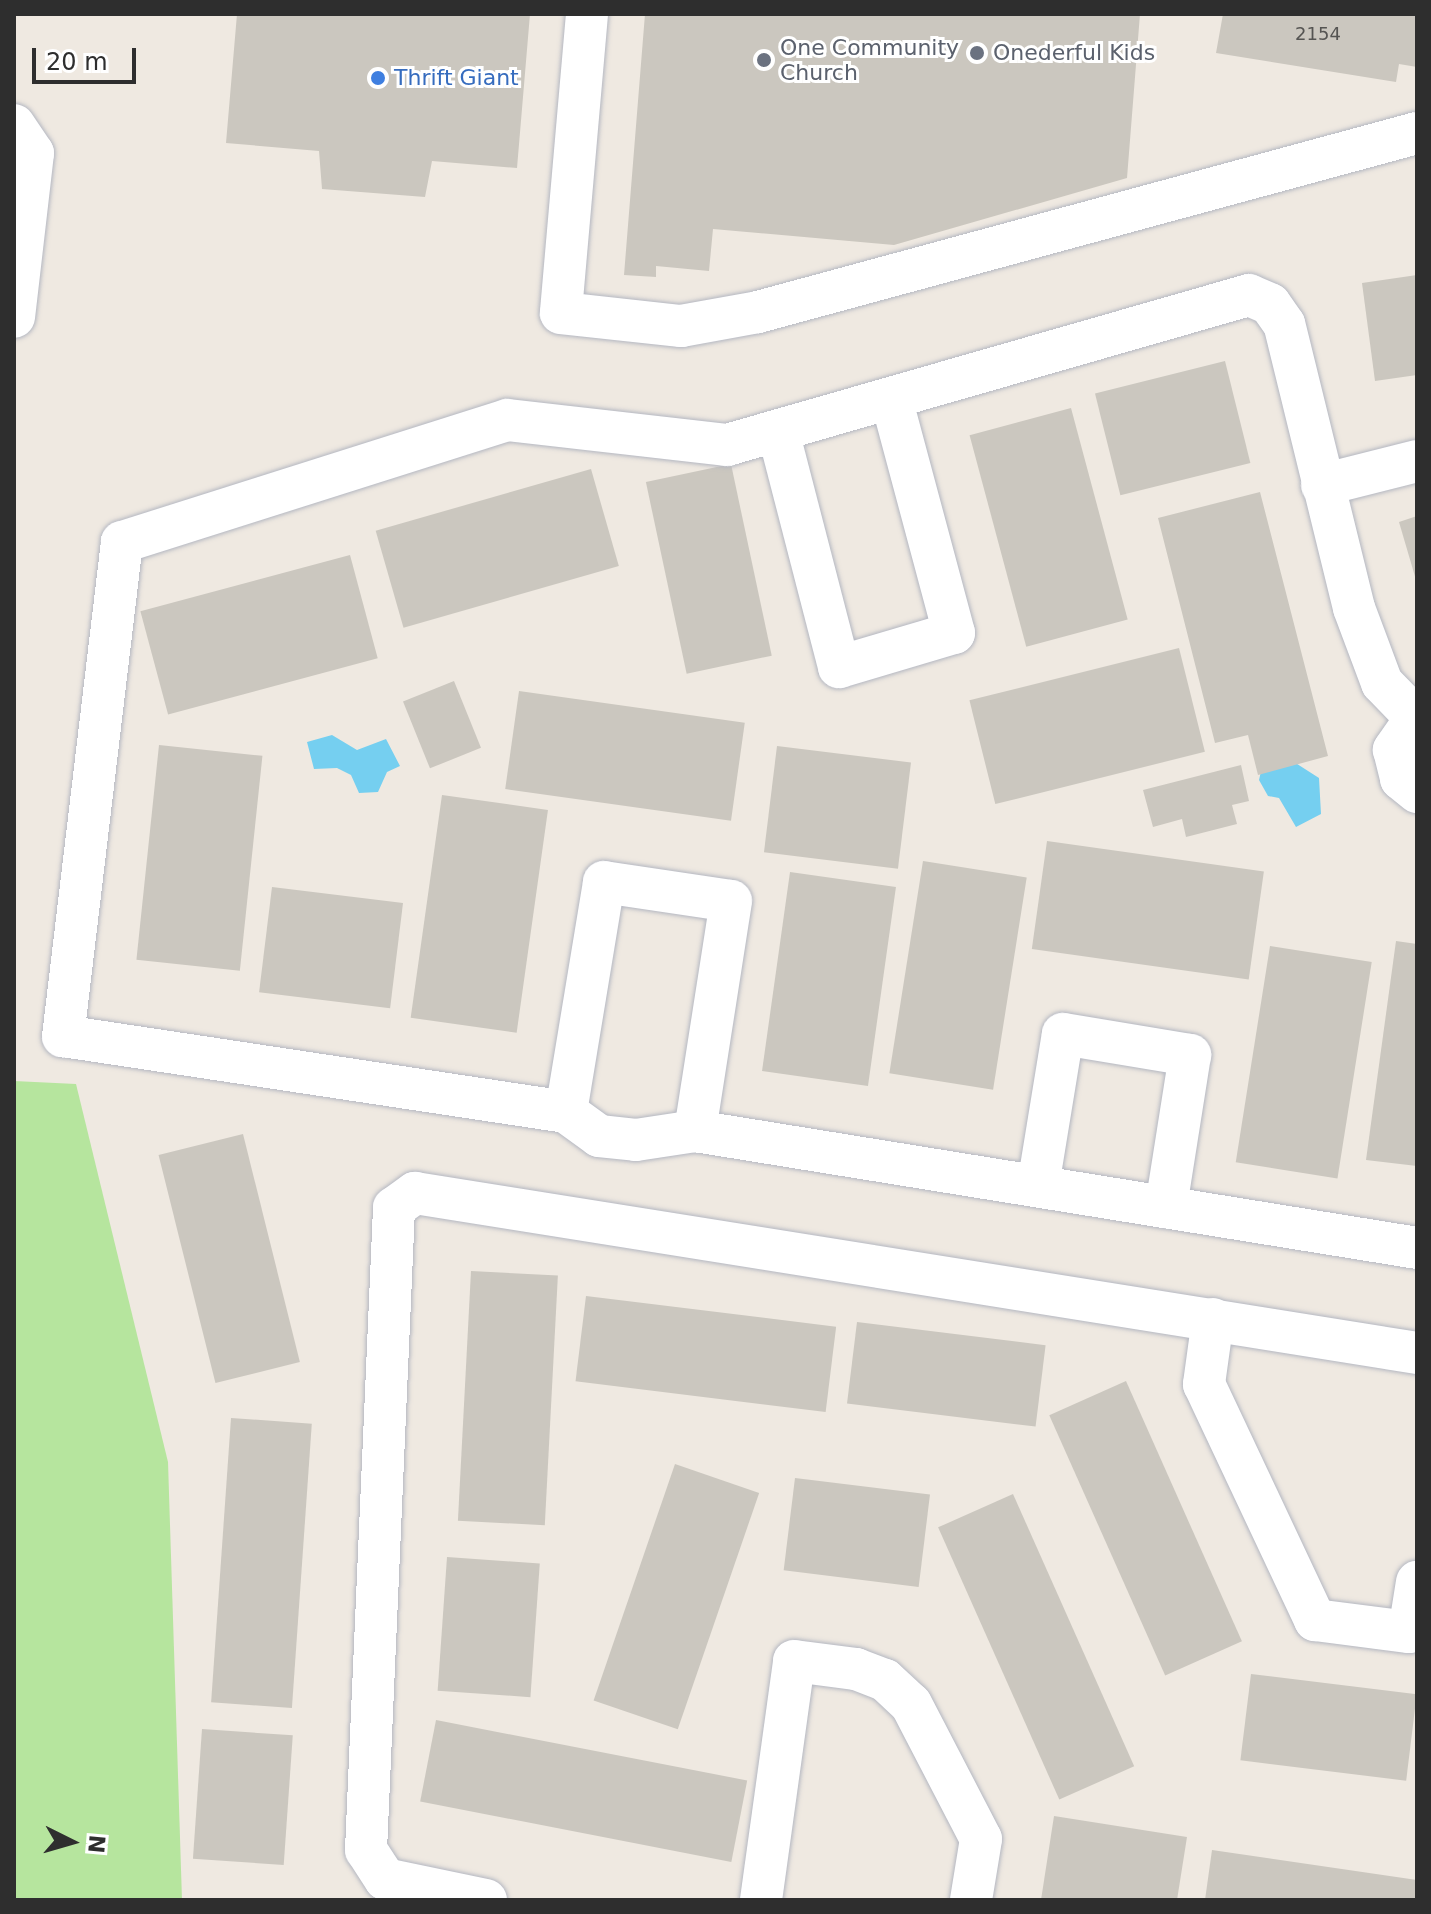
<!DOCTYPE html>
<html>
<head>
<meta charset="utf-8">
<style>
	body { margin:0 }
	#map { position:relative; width:1431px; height:1914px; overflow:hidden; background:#efe9e1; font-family:"DejaVu Sans",sans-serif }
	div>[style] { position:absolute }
	.green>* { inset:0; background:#b6e59e }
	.water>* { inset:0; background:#75cff0 }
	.building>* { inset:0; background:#cbc7bf; transform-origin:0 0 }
	.roads { filter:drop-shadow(0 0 2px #b4b7c1) drop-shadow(0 0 2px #b4b7c1) }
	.minor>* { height:42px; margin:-21px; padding:0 21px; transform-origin:21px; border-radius:21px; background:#fff }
	.dots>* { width:22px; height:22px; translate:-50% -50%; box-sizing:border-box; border:4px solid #fff; border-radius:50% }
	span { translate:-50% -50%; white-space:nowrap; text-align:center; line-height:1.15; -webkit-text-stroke:6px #fff; paint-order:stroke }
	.number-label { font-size:18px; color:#555452 }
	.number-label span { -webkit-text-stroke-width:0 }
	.worship-label { font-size:22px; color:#5b616d }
	.left { translate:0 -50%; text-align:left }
	.shop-label { font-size:22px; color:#366cbe }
	.frame { position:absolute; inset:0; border:16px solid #2e2e2e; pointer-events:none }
	.north { position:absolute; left:32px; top:1802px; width:80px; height:80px; -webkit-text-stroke:6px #fff; paint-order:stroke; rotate:95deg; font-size:22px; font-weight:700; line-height:32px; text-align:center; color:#2e2e2e }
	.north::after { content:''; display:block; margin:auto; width:28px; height:36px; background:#2e2e2e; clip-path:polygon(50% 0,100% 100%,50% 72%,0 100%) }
	.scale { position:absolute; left:32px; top:48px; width:104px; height:36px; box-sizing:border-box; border:4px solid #2e2e2e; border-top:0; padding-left:10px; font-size:24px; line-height:28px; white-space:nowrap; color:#2e2e2e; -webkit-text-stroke:6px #fff; paint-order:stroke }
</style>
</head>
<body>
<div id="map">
	<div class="green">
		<div style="clip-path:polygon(14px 1081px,76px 1084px,168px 1462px,182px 1900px,14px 1900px)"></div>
	</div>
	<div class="water">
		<div style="clip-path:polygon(332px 735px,357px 750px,386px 739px,400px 766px,387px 772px,378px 792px,359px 793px,351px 775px,337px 768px,314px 769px,307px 742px)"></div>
		<div style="clip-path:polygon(1294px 762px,1319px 778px,1321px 814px,1296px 827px,1279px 798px,1268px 796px,1259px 780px,1262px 767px)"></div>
	</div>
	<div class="building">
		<div style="clip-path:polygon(237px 14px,530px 14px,517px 168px,432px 161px,425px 197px,322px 189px,319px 151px,226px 143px)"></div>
		<div style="clip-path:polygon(645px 14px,1140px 14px,1127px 178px,894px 245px,713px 229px,709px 271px,656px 266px,656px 277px,624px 275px)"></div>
		<div style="clip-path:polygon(1223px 14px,1417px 14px,1417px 67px,1399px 64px,1396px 82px,1216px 53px)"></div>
		<div style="clip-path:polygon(1417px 275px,1417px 375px,1375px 381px,1362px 283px)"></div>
		<div style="left:1225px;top:361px;width:105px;height:134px;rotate:76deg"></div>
		<div style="left:1071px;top:408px;width:219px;height:105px;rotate:75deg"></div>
		<div style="left:731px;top:464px;width:196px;height:87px;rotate:78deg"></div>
		<div style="left:591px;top:469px;width:101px;height:224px;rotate:74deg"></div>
		<div style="clip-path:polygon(1260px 492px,1328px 756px,1258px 775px,1248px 735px,1215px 743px,1158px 518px)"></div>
		<div style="clip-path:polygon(1417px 516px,1417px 580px,1416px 580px,1399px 522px)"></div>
		<div style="left:350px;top:555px;width:107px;height:217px;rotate:75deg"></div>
		<div style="left:1179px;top:648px;width:107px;height:216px;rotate:76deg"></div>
		<div style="left:454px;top:681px;width:72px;height:55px;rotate:68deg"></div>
		<div style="left:519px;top:691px;width:228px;height:99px;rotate:8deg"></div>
		<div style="left:159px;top:745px;width:104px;height:216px;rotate:6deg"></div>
		<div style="left:777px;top:746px;width:135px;height:107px;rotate:7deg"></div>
		<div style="clip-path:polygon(1241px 765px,1249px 801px,1232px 805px,1237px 824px,1186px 837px,1182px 819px,1153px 827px,1143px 790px)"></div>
		<div style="left:442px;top:795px;width:107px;height:225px;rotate:8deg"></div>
		<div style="left:1047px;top:841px;width:219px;height:109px;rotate:8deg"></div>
		<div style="left:923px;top:861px;width:105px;height:215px;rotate:9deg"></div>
		<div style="left:790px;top:872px;width:107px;height:201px;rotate:8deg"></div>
		<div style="left:272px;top:887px;width:132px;height:106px;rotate:7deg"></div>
		<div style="clip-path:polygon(1396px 941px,1417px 944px,1417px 1166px,1366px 1160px)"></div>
		<div style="left:1270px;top:946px;width:103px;height:219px;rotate:9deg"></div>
		<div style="left:243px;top:1134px;width:235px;height:87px;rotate:76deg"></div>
		<div style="left:471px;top:1271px;width:87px;height:250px;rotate:3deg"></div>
		<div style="left:586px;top:1296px;width:252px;height:86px;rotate:7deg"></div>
		<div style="left:857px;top:1322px;width:190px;height:82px;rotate:7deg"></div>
		<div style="left:1126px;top:1381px;width:285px;height:84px;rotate:66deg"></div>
		<div style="left:231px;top:1418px;width:81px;height:285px;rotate:4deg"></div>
		<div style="left:675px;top:1464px;width:89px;height:250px;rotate:19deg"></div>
		<div style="left:795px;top:1478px;width:136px;height:93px;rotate:7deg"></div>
		<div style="left:1013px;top:1494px;width:298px;height:82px;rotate:66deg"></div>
		<div style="left:447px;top:1557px;width:93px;height:134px;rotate:4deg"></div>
		<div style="left:1251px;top:1674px;width:167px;height:87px;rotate:7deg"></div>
		<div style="left:436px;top:1720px;width:317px;height:83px;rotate:11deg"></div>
		<div style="left:202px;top:1729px;width:91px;height:130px;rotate:4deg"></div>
		<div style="clip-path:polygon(1054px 1816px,1187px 1837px,1177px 1900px,1041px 1900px)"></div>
		<div style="clip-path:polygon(1212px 1850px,1417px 1880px,1417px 1900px,1205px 1900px)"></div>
	</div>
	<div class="roads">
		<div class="minor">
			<div style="left:587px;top:14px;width:300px;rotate:95deg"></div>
			<div style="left:561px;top:313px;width:121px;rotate:6.2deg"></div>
			<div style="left:681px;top:326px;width:78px;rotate:-10.3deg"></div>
			<div style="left:758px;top:312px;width:683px;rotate:-15.2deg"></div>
			<div style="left:14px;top:125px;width:34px;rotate:56deg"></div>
			<div style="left:33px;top:153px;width:165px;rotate:96.6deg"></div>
			<div style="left:778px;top:431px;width:244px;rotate:75.5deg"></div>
			<div style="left:839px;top:667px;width:120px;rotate:-16.5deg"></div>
			<div style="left:954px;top:633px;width:243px;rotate:-105deg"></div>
			<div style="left:1322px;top:485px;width:98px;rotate:-14.2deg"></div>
			<div style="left:1416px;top:718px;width:39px;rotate:125deg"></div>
			<div style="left:1394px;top:750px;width:30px;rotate:76deg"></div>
			<div style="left:1401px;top:779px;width:21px;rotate:39deg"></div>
			<div style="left:1417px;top:719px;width:50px;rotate:-134.2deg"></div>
			<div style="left:1382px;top:683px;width:80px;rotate:-110.5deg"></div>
			<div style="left:1354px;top:608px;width:292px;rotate:-103.8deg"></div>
			<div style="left:1284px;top:324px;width:24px;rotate:-125deg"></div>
			<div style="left:1270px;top:304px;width:23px;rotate:-157deg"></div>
			<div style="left:1249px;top:295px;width:543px;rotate:163.97deg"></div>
			<div style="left:727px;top:445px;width:221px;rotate:-173.5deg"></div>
			<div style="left:507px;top:420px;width:404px;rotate:162.4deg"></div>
			<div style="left:122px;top:542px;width:498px;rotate:96.8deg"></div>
			<div style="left:63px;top:1036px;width:509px;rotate:8.59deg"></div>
			<div style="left:566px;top:1112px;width:41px;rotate:36deg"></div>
			<div style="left:599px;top:1136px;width:37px;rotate:6deg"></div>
			<div style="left:636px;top:1140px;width:60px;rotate:-8.7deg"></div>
			<div style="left:695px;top:1131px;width:731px;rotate:9.2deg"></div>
			<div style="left:566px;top:1112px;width:233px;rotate:-80.6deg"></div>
			<div style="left:604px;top:882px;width:128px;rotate:8.5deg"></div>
			<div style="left:731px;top:901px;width:233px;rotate:98.9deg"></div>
			<div style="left:1038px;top:1186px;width:154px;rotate:-80.7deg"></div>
			<div style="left:1063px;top:1034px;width:129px;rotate:9.4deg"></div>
			<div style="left:1190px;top:1055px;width:154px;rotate:99deg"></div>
			<div style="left:1213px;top:1319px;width:66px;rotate:97.9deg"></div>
			<div style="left:1204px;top:1384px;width:261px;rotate:64.8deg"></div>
			<div style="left:1315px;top:1620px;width:95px;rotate:7.3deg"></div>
			<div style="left:1409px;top:1632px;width:51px;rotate:-80.9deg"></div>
			<div style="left:486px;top:1900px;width:103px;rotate:-168.3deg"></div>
			<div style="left:385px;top:1879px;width:35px;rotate:-123deg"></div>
			<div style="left:366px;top:1850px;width:643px;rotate:-87.5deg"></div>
			<div style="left:394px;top:1208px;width:26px;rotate:-36deg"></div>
			<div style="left:415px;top:1193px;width:1015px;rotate:9.07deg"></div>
			<div style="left:761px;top:1900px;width:241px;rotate:-82.1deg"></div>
			<div style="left:794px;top:1661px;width:63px;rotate:7.4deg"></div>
			<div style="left:856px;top:1669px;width:31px;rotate:21deg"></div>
			<div style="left:885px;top:1680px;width:35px;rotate:43deg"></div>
			<div style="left:911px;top:1704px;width:152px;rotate:62.6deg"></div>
			<div style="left:981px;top:1839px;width:62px;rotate:99.3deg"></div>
		</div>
	</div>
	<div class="dots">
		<div style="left:977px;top:53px;background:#6b7280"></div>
		<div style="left:764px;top:60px;background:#6b7280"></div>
		<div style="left:378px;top:78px;background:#3f7fe0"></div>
	</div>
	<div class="number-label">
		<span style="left:1318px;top:34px">2154</span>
	</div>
	<div class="worship-label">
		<span class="left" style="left:780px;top:60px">One Community<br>Church</span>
		<span class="left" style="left:993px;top:53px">Onederful Kids</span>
	</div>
	<div class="shop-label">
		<span class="left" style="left:394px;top:78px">Thrift Giant</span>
	</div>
	<div class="frame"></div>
	<div class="north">N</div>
	<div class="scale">20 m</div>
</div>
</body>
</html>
